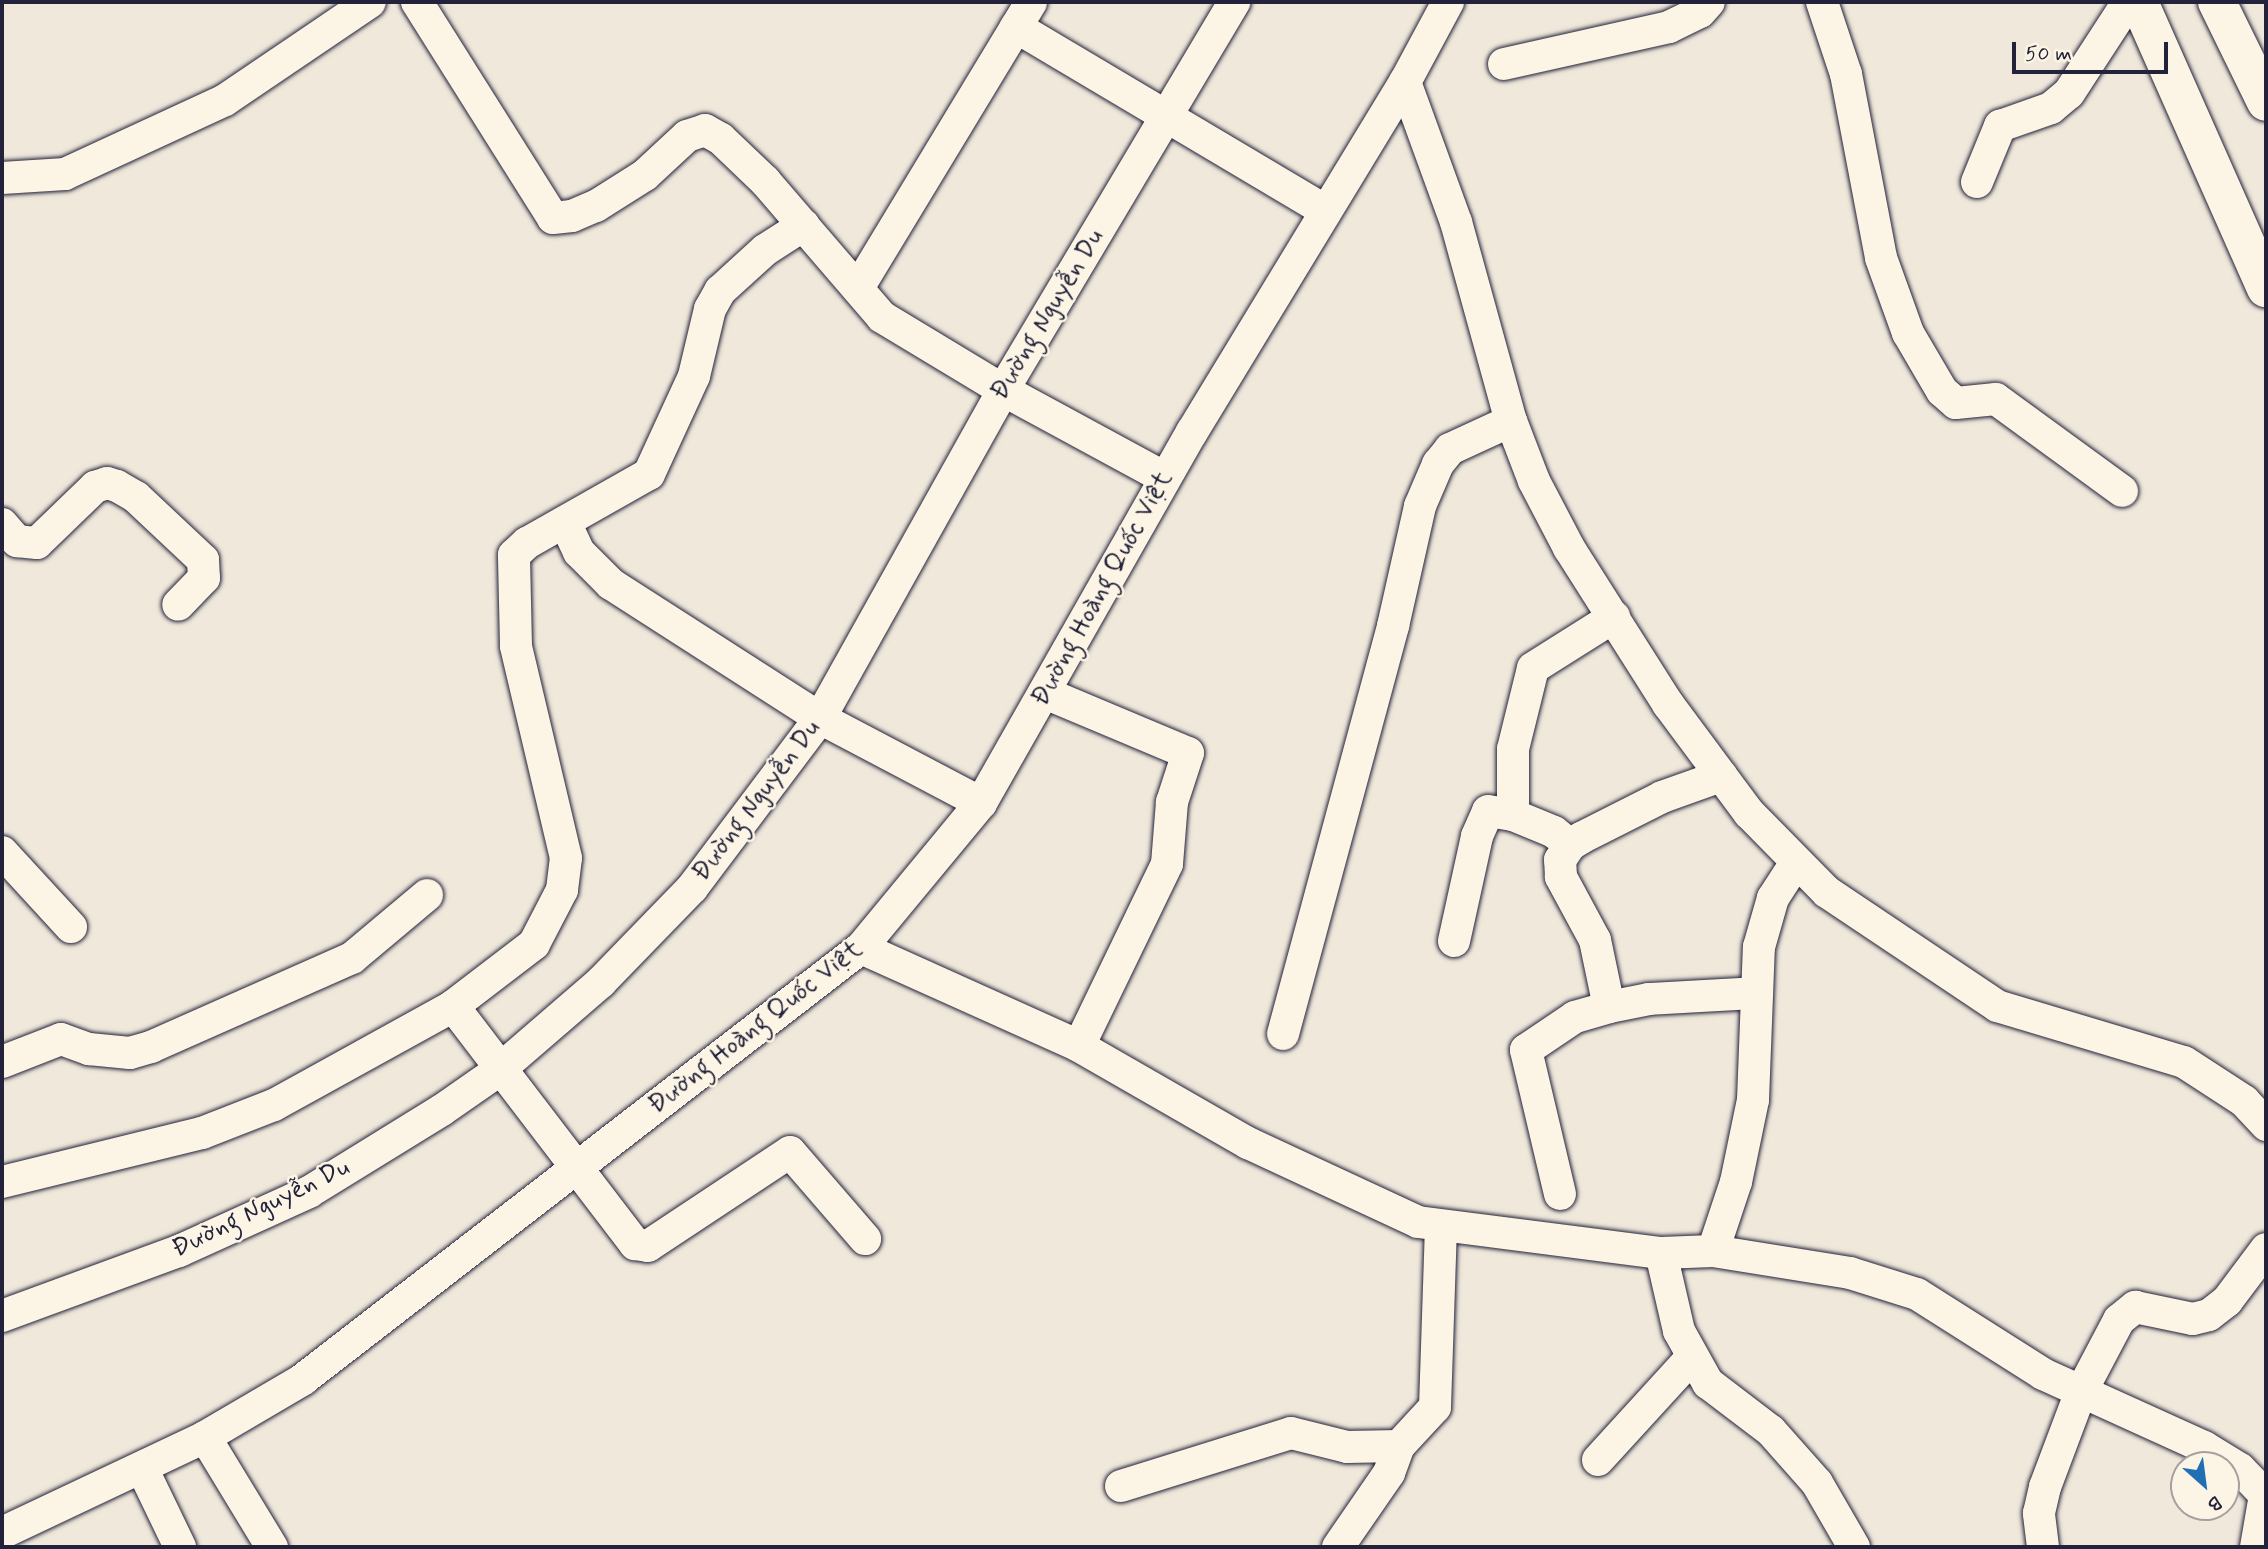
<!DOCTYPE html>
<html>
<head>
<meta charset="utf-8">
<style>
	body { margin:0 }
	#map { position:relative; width:2268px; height:1549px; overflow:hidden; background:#efe8db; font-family:Mynerve,sans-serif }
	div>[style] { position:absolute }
	.roads { filter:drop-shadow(0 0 2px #22223b) drop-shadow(0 0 2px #22223b) }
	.minor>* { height:32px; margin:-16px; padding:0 16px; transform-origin:16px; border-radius:16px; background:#fcf5e5 }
	.major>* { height:38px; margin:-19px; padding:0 19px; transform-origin:19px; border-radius:19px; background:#fcf5e5 }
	span { translate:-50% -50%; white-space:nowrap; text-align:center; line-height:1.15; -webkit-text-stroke:5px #fcf5e5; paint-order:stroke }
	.street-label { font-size:26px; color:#22223b }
	.frame { position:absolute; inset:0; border:4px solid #22223b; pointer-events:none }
	.north { position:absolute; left:2170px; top:1451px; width:70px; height:70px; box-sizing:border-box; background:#fcf5e5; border:2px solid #a5a1a1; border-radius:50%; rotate:152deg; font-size:19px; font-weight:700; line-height:28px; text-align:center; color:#22223b }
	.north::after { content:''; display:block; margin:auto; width:24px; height:32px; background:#1f6fb2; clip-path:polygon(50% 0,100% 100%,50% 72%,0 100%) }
	.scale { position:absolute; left:2012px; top:42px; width:156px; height:32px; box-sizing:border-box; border:4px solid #22223b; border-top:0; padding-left:9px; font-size:21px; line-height:24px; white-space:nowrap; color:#22223b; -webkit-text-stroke:5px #fcf5e5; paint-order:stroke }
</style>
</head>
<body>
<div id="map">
	<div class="roads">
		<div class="minor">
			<div style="left:417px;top:2px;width:255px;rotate:57.8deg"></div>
			<div style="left:553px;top:218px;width:19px;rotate:-6deg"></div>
			<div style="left:572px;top:216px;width:26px;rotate:-23deg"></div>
			<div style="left:596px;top:206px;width:58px;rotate:-32.3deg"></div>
			<div style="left:645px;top:175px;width:57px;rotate:-42.9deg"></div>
			<div style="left:687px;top:136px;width:19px;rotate:-18deg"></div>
			<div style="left:705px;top:130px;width:18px;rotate:29deg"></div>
			<div style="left:721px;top:139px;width:61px;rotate:43.7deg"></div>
			<div style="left:765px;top:181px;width:179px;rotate:49.3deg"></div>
			<div style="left:882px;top:317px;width:141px;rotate:31.1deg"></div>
			<div style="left:1003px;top:390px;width:184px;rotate:28.5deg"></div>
			<div style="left:1822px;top:2px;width:76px;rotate:71.6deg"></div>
			<div style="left:1846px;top:74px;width:187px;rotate:79.2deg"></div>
			<div style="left:1881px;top:258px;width:80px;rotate:70.2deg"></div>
			<div style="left:1908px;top:333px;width:67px;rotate:59.6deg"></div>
			<div style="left:1942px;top:391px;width:18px;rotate:41deg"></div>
			<div style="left:1956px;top:403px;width:40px;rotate:-5.7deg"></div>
			<div style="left:1996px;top:399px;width:156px;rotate:36.1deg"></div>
			<div style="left:1016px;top:27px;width:360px;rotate:30.7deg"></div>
			<div style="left:1504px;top:64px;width:169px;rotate:-12.6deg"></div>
			<div style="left:1669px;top:27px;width:34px;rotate:-26deg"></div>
			<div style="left:1700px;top:12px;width:13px;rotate:-48deg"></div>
			<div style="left:1405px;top:82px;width:149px;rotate:70deg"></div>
			<div style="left:1456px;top:222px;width:206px;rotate:74.6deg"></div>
			<div style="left:1511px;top:421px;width:64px;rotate:69deg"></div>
			<div style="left:1534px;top:481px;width:76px;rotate:62.4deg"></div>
			<div style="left:1569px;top:548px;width:185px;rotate:57.6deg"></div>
			<div style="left:1668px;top:704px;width:136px;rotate:53.4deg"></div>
			<div style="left:1749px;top:813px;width:111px;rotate:45.4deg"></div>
			<div style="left:1827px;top:892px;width:205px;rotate:33.8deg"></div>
			<div style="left:1997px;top:1006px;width:195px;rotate:16.7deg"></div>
			<div style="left:2184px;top:1062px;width:72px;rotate:33deg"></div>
			<div style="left:2244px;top:1101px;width:33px;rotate:47deg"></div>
			<div style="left:2px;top:178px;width:63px;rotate:-3.6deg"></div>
			<div style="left:65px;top:174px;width:176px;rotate:-24.8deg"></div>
			<div style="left:225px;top:100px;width:175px;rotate:-34.1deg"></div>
			<div style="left:1977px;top:182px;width:61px;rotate:-67.7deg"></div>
			<div style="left:2000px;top:126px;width:54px;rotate:-19.4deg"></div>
			<div style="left:2051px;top:108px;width:23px;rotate:-40deg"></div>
			<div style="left:2069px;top:93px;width:108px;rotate:-57deg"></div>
			<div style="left:858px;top:288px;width:334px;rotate:-58.8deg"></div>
			<div style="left:565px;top:522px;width:33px;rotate:65deg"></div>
			<div style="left:579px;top:552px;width:45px;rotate:45deg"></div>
			<div style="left:611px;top:584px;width:248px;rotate:32.7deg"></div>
			<div style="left:820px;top:718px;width:182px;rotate:27.8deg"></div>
			<div style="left:2px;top:524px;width:23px;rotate:49deg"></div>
			<div style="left:17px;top:541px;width:20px;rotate:6deg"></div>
			<div style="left:37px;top:543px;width:81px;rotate:-44deg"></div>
			<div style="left:95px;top:487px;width:13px;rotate:-18deg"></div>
			<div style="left:107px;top:483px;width:10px;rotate:17deg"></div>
			<div style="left:117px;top:486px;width:22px;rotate:30deg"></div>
			<div style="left:136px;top:497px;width:92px;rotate:43.2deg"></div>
			<div style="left:203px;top:560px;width:18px;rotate:87deg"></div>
			<div style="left:204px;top:578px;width:37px;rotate:134deg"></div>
			<div style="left:1045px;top:693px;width:155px;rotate:22.8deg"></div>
			<div style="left:1188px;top:753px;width:52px;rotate:108.1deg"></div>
			<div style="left:1172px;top:802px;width:62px;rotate:94.6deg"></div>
			<div style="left:1167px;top:864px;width:202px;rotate:115.8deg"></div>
			<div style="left:1513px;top:815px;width:66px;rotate:-90deg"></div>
			<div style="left:1513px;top:749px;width:83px;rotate:-76.1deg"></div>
			<div style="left:1533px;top:668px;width:96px;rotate:-32.2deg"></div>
			<div style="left:2px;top:852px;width:102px;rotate:47.4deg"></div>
			<div style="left:1454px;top:941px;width:107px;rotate:-77.6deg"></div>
			<div style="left:1477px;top:836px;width:27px;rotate:-66deg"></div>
			<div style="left:1488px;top:811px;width:25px;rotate:9deg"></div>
			<div style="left:1513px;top:815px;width:44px;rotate:22.5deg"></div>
			<div style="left:1554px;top:832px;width:21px;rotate:39deg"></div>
			<div style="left:861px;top:948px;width:239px;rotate:24.2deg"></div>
			<div style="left:1079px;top:1046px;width:195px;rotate:29.9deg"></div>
			<div style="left:1248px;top:1143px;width:187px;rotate:24.9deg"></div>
			<div style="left:1418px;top:1222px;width:245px;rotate:7.3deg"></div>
			<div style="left:1661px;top:1253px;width:52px;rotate:-2.2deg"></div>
			<div style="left:1713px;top:1251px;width:139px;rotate:9.1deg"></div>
			<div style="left:1850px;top:1273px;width:70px;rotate:17.4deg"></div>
			<div style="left:1917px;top:1294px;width:149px;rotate:32.4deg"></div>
			<div style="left:2043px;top:1374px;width:177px;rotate:24.4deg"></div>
			<div style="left:2204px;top:1447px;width:42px;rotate:31.4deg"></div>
			<div style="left:2240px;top:1469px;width:36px;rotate:46deg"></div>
			<div style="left:2265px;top:1495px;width:53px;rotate:99.8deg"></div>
			<div style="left:453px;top:1006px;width:300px;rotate:52.6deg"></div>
			<div style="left:635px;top:1244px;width:13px;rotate:9deg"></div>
			<div style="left:648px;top:1246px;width:170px;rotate:-33.5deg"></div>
			<div style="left:790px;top:1152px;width:115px;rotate:49.2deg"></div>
			<div style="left:1609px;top:1007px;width:68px;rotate:-101.8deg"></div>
			<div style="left:1595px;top:940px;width:72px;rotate:-118.4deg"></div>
			<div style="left:1561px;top:877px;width:17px;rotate:-93deg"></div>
			<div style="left:1560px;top:860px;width:18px;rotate:-56deg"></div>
			<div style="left:1570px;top:845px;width:13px;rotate:-32deg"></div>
			<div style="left:1581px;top:838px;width:91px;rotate:-26.8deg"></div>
			<div style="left:1662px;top:797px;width:63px;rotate:-19.6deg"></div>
			<div style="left:1283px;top:1034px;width:423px;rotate:-74.9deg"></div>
			<div style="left:1393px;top:626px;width:123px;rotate:-77.3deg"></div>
			<div style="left:1420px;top:506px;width:46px;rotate:-66.8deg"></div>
			<div style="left:1438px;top:464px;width:19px;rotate:-51deg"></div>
			<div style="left:1450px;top:449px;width:67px;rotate:-24.7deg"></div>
			<div style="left:2px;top:1062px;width:63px;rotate:-21.3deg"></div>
			<div style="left:61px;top:1039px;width:30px;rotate:20deg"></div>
			<div style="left:89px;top:1049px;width:41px;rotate:5.6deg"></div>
			<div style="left:130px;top:1053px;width:22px;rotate:-16deg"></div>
			<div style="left:151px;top:1047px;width:220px;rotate:-23.9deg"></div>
			<div style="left:352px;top:958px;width:98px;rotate:-40deg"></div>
			<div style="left:2px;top:1182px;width:206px;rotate:-13.8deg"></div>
			<div style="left:202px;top:1133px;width:77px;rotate:-21.3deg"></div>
			<div style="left:274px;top:1105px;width:205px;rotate:-28.9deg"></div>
			<div style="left:453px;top:1006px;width:102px;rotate:-37.4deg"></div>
			<div style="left:534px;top:944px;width:61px;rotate:-62.6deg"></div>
			<div style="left:562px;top:890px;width:32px;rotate:-83deg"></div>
			<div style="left:566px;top:858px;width:218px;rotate:-103.3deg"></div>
			<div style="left:516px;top:646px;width:91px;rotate:-91.3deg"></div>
			<div style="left:514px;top:555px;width:18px;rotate:-43deg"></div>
			<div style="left:527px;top:543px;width:140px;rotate:-29.5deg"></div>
			<div style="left:649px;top:474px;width:108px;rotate:-65.3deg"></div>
			<div style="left:694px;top:376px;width:69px;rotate:-76.6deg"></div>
			<div style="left:710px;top:309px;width:21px;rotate:-61deg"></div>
			<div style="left:720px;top:291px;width:61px;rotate:-42.3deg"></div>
			<div style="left:765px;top:250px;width:46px;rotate:-32.7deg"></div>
			<div style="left:1560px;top:1194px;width:148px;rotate:-103.3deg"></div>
			<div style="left:1526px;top:1050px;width:59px;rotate:-34deg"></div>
			<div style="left:1575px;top:1017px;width:35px;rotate:-16deg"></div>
			<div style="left:1609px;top:1007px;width:41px;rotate:-11.3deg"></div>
			<div style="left:1649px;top:999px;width:107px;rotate:-3.2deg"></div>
			<div style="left:1713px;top:1251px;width:73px;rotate:-71.6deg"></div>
			<div style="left:1736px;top:1182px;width:84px;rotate:-78.3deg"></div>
			<div style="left:1753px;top:1100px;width:153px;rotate:-87.8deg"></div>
			<div style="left:1759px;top:947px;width:51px;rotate:-74.1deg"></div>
			<div style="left:1773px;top:898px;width:40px;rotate:-57.1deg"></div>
			<div style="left:1661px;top:1253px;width:80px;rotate:77deg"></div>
			<div style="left:1679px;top:1331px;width:60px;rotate:60.9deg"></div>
			<div style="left:1708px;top:1383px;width:79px;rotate:37.3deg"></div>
			<div style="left:1771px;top:1431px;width:69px;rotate:48.5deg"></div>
			<div style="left:1817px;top:1483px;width:74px;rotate:60deg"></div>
			<div style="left:2px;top:1316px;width:189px;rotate:-20.2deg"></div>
			<div style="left:179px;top:1251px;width:143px;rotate:-24.4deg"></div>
			<div style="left:309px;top:1192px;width:156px;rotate:-31.7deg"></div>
			<div style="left:442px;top:1110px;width:68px;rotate:-34.9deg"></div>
			<div style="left:498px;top:1071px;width:136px;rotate:-40.8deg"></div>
			<div style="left:601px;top:982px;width:131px;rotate:-45.9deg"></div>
			<div style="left:692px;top:888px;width:213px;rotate:-53deg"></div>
			<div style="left:820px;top:718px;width:376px;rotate:-60.8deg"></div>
			<div style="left:1003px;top:390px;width:452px;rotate:-59.2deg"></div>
			<div style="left:205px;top:1437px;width:129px;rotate:58.7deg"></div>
			<div style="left:1598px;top:1460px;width:139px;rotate:-47.6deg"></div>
			<div style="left:142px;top:1468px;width:88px;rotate:64.3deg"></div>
			<div style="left:1121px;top:1486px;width:178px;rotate:-17.3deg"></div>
			<div style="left:1291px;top:1433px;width:58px;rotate:14deg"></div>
			<div style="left:1347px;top:1447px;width:52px;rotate:-1.1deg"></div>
			<div style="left:2px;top:1533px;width:225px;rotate:-25.3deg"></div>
			<div style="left:205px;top:1437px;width:113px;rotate:-30.4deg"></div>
			<div style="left:302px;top:1380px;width:706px;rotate:-37.7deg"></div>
			<div style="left:861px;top:948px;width:188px;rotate:-50.4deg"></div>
			<div style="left:981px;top:803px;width:427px;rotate:-60.4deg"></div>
			<div style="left:1192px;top:432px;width:410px;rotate:-58.7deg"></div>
			<div style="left:1405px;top:82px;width:91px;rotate:-61.7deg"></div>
			<div style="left:1338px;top:1547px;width:90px;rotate:-55.4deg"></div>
			<div style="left:1389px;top:1473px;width:29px;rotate:-70deg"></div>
			<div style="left:1399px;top:1446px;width:53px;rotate:-47.3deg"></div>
			<div style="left:1435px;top:1407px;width:180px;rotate:-88.1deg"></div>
			<div style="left:2043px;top:1547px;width:34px;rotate:-97deg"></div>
			<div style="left:2039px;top:1513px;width:27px;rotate:-77deg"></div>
			<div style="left:2045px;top:1487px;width:99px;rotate:-69.4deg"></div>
			<div style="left:2080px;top:1394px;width:84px;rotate:-62.2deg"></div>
			<div style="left:2119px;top:1320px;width:21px;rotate:-39deg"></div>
			<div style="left:2135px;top:1307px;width:59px;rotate:11.7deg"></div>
			<div style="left:2193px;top:1319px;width:16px;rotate:-14deg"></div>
			<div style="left:2209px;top:1315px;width:23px;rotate:-38deg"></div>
			<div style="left:2227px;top:1301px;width:65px;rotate:-53.1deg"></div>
		</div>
		<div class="major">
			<div style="left:2139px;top:2px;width:313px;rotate:66.1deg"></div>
			<div style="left:2217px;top:2px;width:111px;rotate:63.9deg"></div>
		</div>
	</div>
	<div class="street-label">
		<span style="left:1048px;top:315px;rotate:-59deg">Đường Nguyễn Du</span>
		<span style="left:1103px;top:589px;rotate:-61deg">Đường Hoàng Quốc Việt</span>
		<span style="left:757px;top:801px;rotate:-53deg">Đường Nguyễn Du</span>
		<span style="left:756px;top:1028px;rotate:-38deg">Đường Hoàng Quốc Việt</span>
		<span style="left:261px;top:1209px;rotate:-26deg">Đường Nguyễn Du</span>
	</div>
	<div class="frame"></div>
	<div class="north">B</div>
	<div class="scale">50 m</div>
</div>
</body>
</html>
